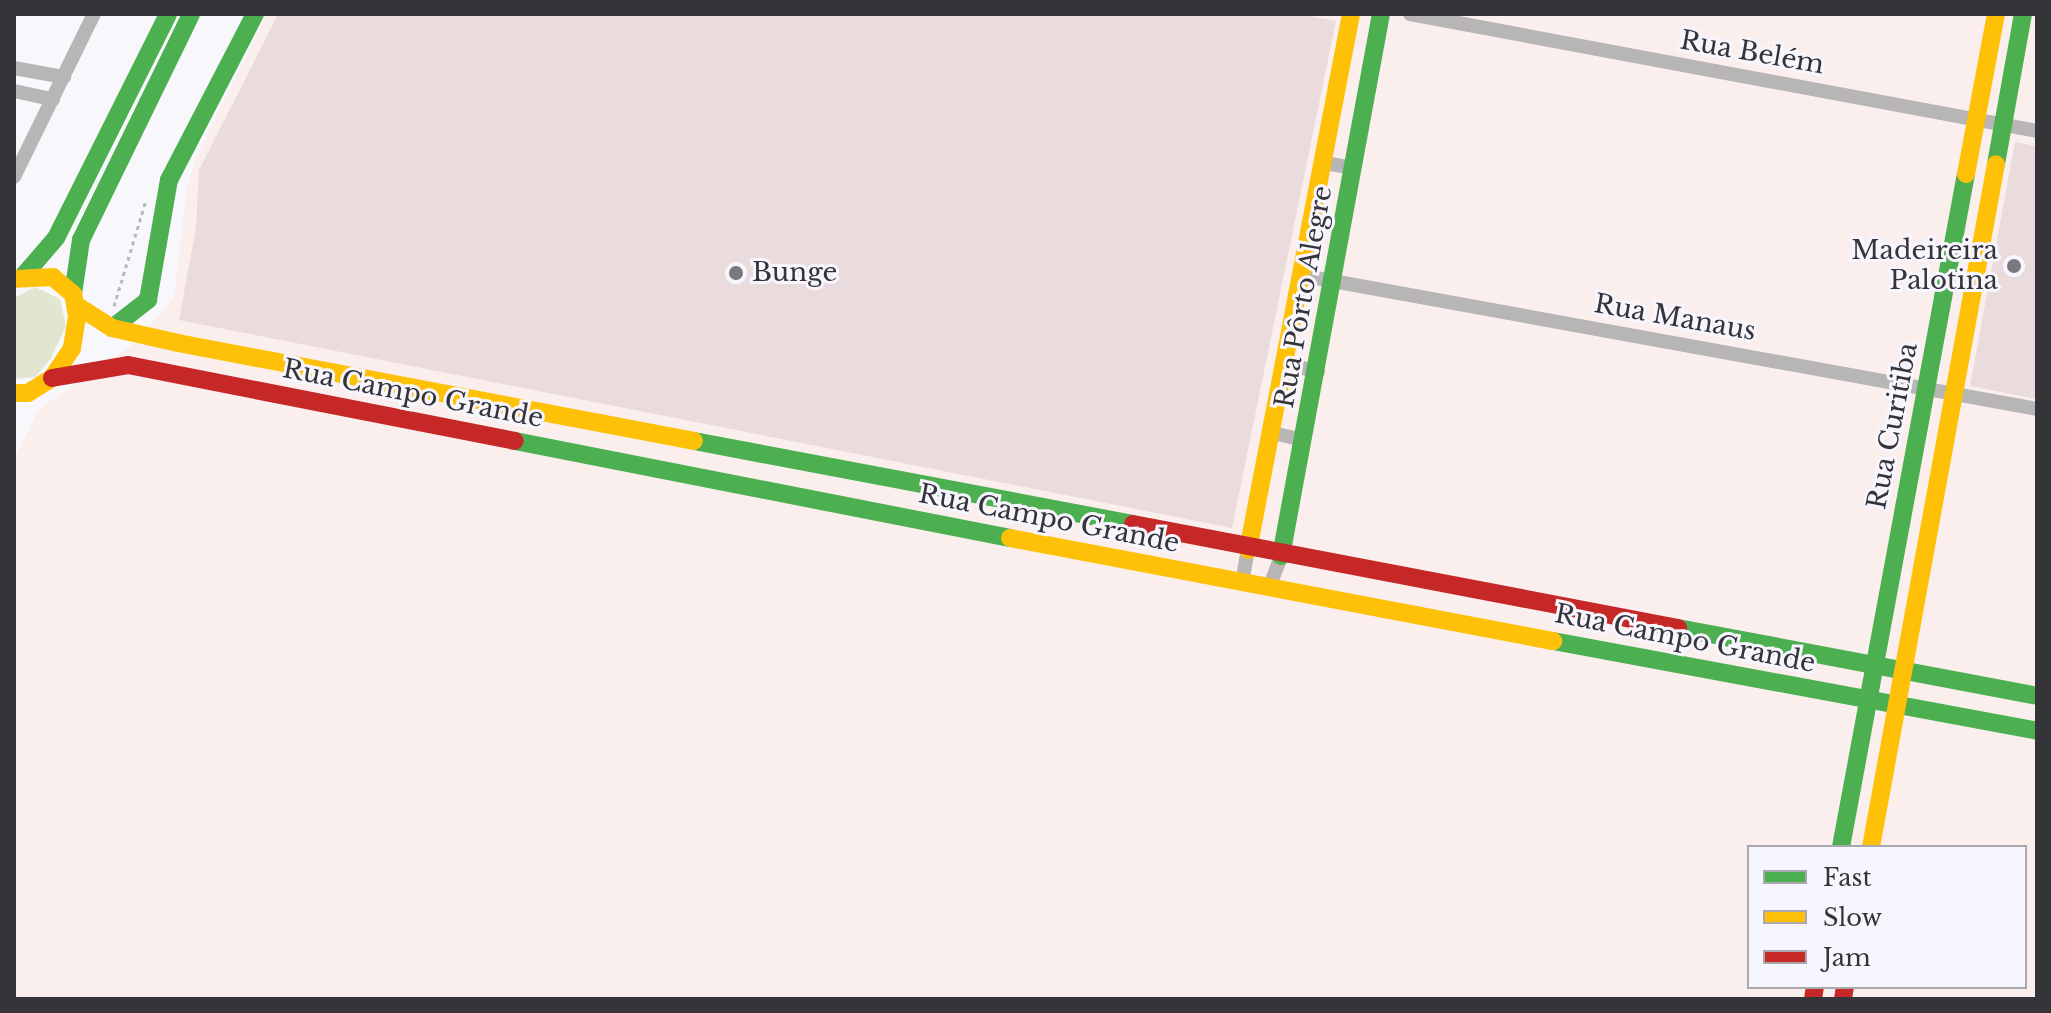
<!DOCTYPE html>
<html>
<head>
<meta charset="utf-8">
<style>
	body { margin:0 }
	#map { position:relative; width:2051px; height:1013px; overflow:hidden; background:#f8f8fc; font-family:"Libre Baskerville",serif }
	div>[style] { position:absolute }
	.industrial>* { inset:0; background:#fbefee }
	.green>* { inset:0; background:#e2e6d0 }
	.building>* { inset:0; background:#eadcdd }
	.path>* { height:3px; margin-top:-1.5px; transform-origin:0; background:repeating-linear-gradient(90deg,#bab8bb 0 4px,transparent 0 8px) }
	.street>* { height:14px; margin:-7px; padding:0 7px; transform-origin:7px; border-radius:7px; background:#b7b5b5 }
	.fast>* { height:18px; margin:-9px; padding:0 9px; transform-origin:9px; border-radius:9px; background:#4caf50 }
	.slow>* { height:18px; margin:-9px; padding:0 9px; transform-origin:9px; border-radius:9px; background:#ffc107 }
	.jam>* { height:18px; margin:-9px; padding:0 9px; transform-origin:9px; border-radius:9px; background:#c62828 }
	.dots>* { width:22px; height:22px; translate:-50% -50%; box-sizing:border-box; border:4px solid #f7f6fe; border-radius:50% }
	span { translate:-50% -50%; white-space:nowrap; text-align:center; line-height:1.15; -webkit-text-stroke:6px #f7f6fe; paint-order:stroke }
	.street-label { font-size:26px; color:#353439 }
	.poi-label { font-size:26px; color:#353439 }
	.right { translate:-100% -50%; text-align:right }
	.left { translate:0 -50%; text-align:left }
	.frame { position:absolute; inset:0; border:16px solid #353439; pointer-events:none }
	.legend { position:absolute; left:1747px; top:845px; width:280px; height:144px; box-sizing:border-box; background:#f7f6fe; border:2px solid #a9a8af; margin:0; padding:10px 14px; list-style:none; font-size:24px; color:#353439 }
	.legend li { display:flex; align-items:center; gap:16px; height:40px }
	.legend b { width:40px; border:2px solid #a9a8af }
</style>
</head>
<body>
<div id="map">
	<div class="industrial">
		<div style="clip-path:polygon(evenodd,267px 14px,2037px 14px,2037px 999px,14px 999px,14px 459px,39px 409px,136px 342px,174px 298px,187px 186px,198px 153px,267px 14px,1749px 847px,2025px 847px,2025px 987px,1749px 987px,1749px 847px)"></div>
	</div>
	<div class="green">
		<div style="clip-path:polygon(35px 287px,60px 299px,66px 326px,50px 360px,35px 377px,14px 379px,14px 298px)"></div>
	</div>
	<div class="building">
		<div style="clip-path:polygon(278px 14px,1298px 14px,1336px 21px,1232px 528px,179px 320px,196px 227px,199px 170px)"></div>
		<div style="clip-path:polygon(2015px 142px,2037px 146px,2037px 399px,1970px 386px)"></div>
	</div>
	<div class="path">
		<div style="left:114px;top:306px;width:108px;rotate:-73.2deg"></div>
	</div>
	<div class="street">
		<div style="left:1410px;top:14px;width:638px;rotate:10.57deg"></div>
		<div style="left:14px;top:68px;width:51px;rotate:10.2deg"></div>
		<div style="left:14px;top:91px;width:40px;rotate:12deg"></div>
		<div style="left:1325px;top:163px;width:29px;rotate:10deg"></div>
		<div style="left:14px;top:177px;width:182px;rotate:-63.9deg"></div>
		<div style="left:1305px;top:276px;width:744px;rotate:10.3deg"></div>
		<div style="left:1288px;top:364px;width:31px;rotate:15deg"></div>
		<div style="left:1273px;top:433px;width:32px;rotate:13deg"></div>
		<div style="left:1242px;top:583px;width:34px;rotate:-80deg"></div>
		<div style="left:1269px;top:588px;width:34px;rotate:-69deg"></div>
	</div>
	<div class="fast">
		<div style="left:1996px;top:164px;width:152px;rotate:-79.8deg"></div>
		<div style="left:24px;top:275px;width:49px;rotate:-49.1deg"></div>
		<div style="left:56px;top:238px;width:250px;rotate:-63.4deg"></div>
		<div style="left:73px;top:294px;width:55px;rotate:-81.6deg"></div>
		<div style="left:81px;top:240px;width:251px;rotate:-64deg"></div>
		<div style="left:112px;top:328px;width:46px;rotate:-37.9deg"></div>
		<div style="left:148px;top:300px;width:122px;rotate:-80.1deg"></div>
		<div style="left:169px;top:180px;width:187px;rotate:-62.6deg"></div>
		<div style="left:515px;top:441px;width:504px;rotate:11.09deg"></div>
		<div style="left:694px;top:441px;width:447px;rotate:10.7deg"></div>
		<div style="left:1281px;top:556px;width:551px;rotate:-79.55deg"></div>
		<div style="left:1678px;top:628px;width:365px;rotate:10.7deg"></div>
		<div style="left:1553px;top:641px;width:492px;rotate:10.5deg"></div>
		<div style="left:1841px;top:847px;width:685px;rotate:-79.48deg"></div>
	</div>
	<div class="slow">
		<div style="left:1966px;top:174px;width:163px;rotate:-79.4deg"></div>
		<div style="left:76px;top:305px;width:43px;rotate:32.6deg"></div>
		<div style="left:112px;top:328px;width:68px;rotate:12.8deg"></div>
		<div style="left:178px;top:343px;width:525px;rotate:10.75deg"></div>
		<div style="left:14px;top:393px;width:14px"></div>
		<div style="left:28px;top:393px;width:28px;rotate:-32deg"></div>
		<div style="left:52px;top:378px;width:36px;rotate:-56deg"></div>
		<div style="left:72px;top:348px;width:32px;rotate:-81deg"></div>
		<div style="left:77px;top:316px;width:22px;rotate:-100deg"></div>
		<div style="left:73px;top:294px;width:26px;rotate:-140deg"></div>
		<div style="left:53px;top:277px;width:36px;rotate:177deg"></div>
		<div style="left:1010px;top:538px;width:553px;rotate:10.74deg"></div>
		<div style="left:1248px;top:550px;width:546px;rotate:-79.12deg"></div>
		<div style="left:1871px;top:847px;width:694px;rotate:-79.63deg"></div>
	</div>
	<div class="jam">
		<div style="left:52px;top:378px;width:77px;rotate:-9.7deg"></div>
		<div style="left:128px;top:365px;width:394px;rotate:11.1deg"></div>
		<div style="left:1133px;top:524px;width:555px;rotate:10.8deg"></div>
		<div style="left:1813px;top:999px;width:12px;rotate:-81deg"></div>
		<div style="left:1843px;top:999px;width:12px;rotate:-81deg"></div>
	</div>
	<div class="dots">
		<div style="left:2014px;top:266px;background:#79797d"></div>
		<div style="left:736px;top:273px;background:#79797d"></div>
	</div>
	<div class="street-label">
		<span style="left:1752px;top:53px;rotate:10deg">Rua Belém</span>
		<span style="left:1304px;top:297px;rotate:-80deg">Rua Pôrto Alegre</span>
		<span style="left:1675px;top:318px;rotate:10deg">Rua Manaus</span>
		<span style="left:413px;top:394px;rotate:11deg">Rua Campo Grande</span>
		<span style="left:1893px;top:426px;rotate:-79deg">Rua Curitiba</span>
		<span style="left:1049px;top:519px;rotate:11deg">Rua Campo Grande</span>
		<span style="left:1685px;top:639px;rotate:11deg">Rua Campo Grande</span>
	</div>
	<div class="poi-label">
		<span class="right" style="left:1998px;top:266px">Madeireira<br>Palotina</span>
		<span class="left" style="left:752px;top:273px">Bunge</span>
	</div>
	<div class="frame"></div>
	<ul class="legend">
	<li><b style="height:10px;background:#4caf50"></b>Fast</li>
	<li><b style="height:10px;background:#ffc107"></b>Slow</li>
	<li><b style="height:10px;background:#c62828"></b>Jam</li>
	</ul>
</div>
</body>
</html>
